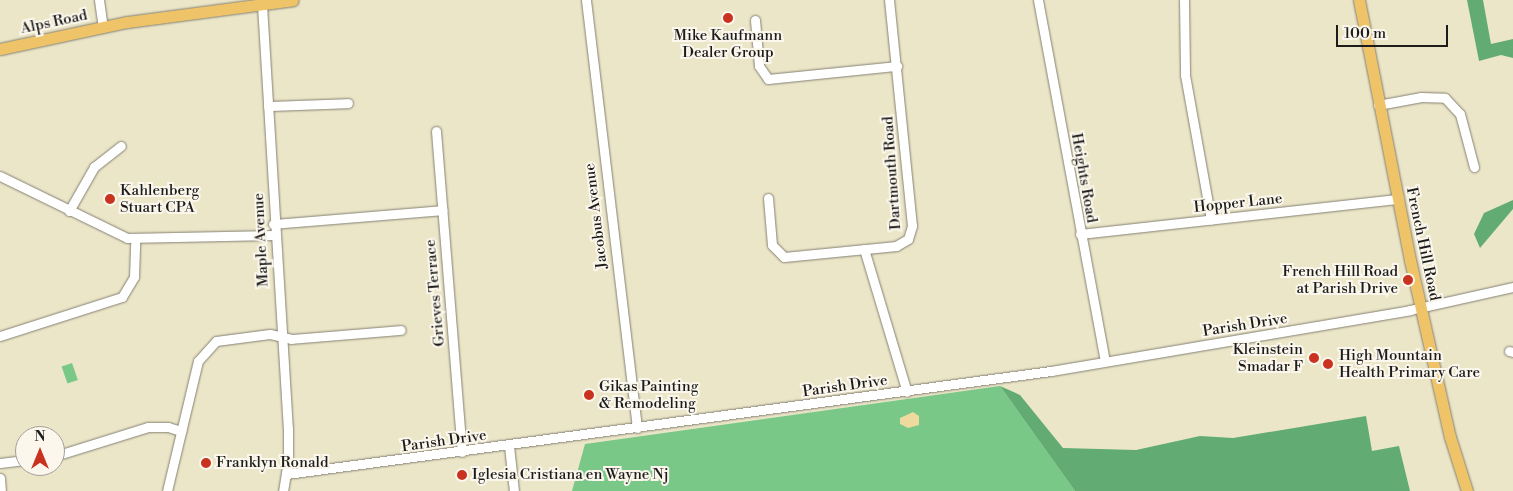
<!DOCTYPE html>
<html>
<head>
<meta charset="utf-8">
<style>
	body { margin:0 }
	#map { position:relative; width:1513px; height:491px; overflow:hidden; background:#ece6c9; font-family:"Libre Bodoni",serif }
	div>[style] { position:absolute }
	.green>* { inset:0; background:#79c888; transform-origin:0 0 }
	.forest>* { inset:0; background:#62ac74 }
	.sand>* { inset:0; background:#eeda9e }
	.roads { filter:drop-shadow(0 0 1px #848172) drop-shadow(0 0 1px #848172) }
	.minor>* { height:9px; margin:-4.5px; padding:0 4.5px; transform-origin:4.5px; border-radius:4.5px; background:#fff }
	.major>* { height:11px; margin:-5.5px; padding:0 5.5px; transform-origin:5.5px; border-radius:5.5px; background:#efc469 }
	.dots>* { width:14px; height:14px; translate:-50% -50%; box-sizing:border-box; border:2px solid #fbf7ec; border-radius:50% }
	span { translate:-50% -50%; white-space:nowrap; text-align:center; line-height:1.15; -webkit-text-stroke:4px #fbf7ec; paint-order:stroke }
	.street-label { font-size:15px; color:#1c1c1c }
	.poi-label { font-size:15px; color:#1c1c1c }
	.left { translate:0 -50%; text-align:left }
	.right { translate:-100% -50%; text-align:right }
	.north { position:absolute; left:15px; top:426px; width:50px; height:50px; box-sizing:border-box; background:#fbf7ec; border:1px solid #a29f99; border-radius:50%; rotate:0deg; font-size:14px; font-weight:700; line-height:20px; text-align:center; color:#1c1c1c }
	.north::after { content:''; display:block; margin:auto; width:18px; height:22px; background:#c8321e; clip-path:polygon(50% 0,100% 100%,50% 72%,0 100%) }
	.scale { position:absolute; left:1336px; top:25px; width:112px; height:22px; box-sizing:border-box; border:2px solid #1c1c1c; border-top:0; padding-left:6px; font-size:15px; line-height:18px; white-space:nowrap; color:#1c1c1c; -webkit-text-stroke:4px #fbf7ec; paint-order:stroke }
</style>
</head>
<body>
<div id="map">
	<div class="green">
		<div style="left:72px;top:363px;width:18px;height:11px;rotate:71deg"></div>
		<div style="clip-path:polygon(1000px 386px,1075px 491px,572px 491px,585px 444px)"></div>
	</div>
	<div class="forest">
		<div style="clip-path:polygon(1467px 0,1483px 0,1491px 44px,1513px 39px,1513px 58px,1501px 55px,1479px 61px)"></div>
		<div style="clip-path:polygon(1513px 200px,1513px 209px,1480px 248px,1474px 234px,1484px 213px)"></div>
		<div style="clip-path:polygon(1000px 386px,1020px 395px,1063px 448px,1136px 450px,1200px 436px,1233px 438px,1366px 416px,1372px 451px,1399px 446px,1410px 491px,1075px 491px)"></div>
	</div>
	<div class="sand">
		<div style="clip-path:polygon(913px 412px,919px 416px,919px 425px,908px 428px,900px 424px,900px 418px)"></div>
	</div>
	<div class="roads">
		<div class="minor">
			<div style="left:99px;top:0;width:27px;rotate:82deg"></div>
			<div style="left:586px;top:0;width:431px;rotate:83.2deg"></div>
			<div style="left:1038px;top:0;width:366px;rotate:79.5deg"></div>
			<div style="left:1184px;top:0;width:75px;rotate:89.2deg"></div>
			<div style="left:1185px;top:75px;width:147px;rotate:79.8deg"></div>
			<div style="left:262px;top:5px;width:424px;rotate:86.5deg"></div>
			<div style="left:288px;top:428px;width:32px;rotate:90deg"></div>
			<div style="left:288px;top:460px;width:31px;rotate:99deg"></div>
			<div style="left:755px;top:20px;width:46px;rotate:85deg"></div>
			<div style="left:759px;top:66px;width:16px;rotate:55deg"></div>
			<div style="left:768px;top:79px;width:130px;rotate:-5.8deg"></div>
			<div style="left:1378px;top:105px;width:44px;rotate:-10.5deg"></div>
			<div style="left:1421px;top:97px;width:24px;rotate:2deg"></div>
			<div style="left:1445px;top:98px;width:22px;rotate:47deg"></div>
			<div style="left:1460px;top:114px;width:55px;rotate:75.2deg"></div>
			<div style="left:268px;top:106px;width:80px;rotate:-2.1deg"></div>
			<div style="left:436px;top:131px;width:322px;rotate:85.4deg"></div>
			<div style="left:0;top:176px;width:141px;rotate:26deg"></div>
			<div style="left:127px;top:238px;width:147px;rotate:-1.2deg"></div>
			<div style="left:768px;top:198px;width:47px;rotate:85.1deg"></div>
			<div style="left:772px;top:245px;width:17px;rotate:45deg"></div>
			<div style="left:784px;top:257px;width:113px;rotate:-5.6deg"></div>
			<div style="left:896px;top:246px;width:14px;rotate:-30deg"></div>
			<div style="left:908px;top:239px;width:14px;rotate:-73deg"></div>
			<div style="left:912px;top:226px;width:227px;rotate:-95.8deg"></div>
			<div style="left:69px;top:211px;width:51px;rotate:-60.4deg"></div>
			<div style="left:94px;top:167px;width:34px;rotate:-38deg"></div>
			<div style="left:273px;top:224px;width:170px;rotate:-4.7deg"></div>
			<div style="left:1080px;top:234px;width:321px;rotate:-6.3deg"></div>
			<div style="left:864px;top:249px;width:149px;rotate:73.3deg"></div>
			<div style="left:0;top:336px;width:128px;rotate:-17.7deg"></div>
			<div style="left:122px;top:297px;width:23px;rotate:-59deg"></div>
			<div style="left:134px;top:277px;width:38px;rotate:-88deg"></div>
			<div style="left:1509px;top:351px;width:4px;rotate:14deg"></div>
			<div style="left:509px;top:446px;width:45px;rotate:83.7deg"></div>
			<div style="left:55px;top:456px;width:97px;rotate:-17.3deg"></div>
			<div style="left:148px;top:427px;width:20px"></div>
			<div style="left:168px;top:427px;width:14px;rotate:17deg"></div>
			<div style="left:0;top:463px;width:25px;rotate:-7deg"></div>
			<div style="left:287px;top:474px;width:771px;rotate:-7.68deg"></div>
			<div style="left:1051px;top:371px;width:364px;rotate:-9.6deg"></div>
			<div style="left:1410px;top:310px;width:106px;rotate:-12.6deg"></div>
			<div style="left:0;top:478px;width:13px;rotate:86deg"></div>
			<div style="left:167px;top:491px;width:134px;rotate:-76.6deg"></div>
			<div style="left:198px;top:361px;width:27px;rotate:-48deg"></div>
			<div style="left:216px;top:341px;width:54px;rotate:-7.4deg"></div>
			<div style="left:270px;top:334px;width:22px;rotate:13deg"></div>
			<div style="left:291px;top:339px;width:110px;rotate:-4.7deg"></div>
		</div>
		<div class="major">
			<div style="left:1359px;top:0;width:265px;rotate:78.9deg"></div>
			<div style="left:1410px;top:260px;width:181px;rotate:77.3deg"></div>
			<div style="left:1450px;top:437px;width:57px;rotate:72.5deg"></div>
			<div style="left:0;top:49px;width:130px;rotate:-12deg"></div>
			<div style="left:127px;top:22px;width:167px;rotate:-7.5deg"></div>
		</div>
	</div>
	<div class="dots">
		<div style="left:728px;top:18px;background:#c8321e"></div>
		<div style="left:110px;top:199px;background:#c8321e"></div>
		<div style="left:1408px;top:280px;background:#c8321e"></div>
		<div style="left:1314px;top:358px;background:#c8321e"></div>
		<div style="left:1328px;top:364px;background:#c8321e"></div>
		<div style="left:589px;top:395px;background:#c8321e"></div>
		<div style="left:206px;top:463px;background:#c8321e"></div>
		<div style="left:462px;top:475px;background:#c8321e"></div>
	</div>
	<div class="street-label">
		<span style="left:54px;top:22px;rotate:-12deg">Alps Road</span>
		<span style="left:892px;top:173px;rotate:-94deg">Dartmouth Road</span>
		<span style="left:1084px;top:178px;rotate:80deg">Heights Road</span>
		<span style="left:1238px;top:203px;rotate:-6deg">Hopper Lane</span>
		<span style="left:596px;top:216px;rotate:-97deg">Jacobus Avenue</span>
		<span style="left:261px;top:240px;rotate:-93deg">Maple Avenue</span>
		<span style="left:1423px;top:244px;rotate:78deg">French Hill Road</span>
		<span style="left:435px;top:293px;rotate:-95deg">Grieves Terrace</span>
		<span style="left:1245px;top:325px;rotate:-9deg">Parish Drive</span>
		<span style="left:845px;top:386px;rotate:-8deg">Parish Drive</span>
		<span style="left:444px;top:441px;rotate:-8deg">Parish Drive</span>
	</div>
	<div class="poi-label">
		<span style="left:728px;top:44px">Mike Kaufmann<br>Dealer Group</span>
		<span class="left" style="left:120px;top:199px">Kahlenberg<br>Stuart CPA</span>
		<span class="right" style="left:1398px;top:280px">French Hill Road<br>at Parish Drive</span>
		<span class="right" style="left:1303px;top:358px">Kleinstein<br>Smadar F</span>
		<span class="left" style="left:1339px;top:364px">High Mountain<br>Health Primary Care</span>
		<span class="left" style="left:599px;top:395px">Gikas Painting<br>&amp; Remodeling</span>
		<span class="left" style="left:216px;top:463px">Franklyn Ronald</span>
		<span class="left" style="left:472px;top:475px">Iglesia Cristiana en Wayne Nj</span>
	</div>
	<div class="north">N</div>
	<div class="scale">100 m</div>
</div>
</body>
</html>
